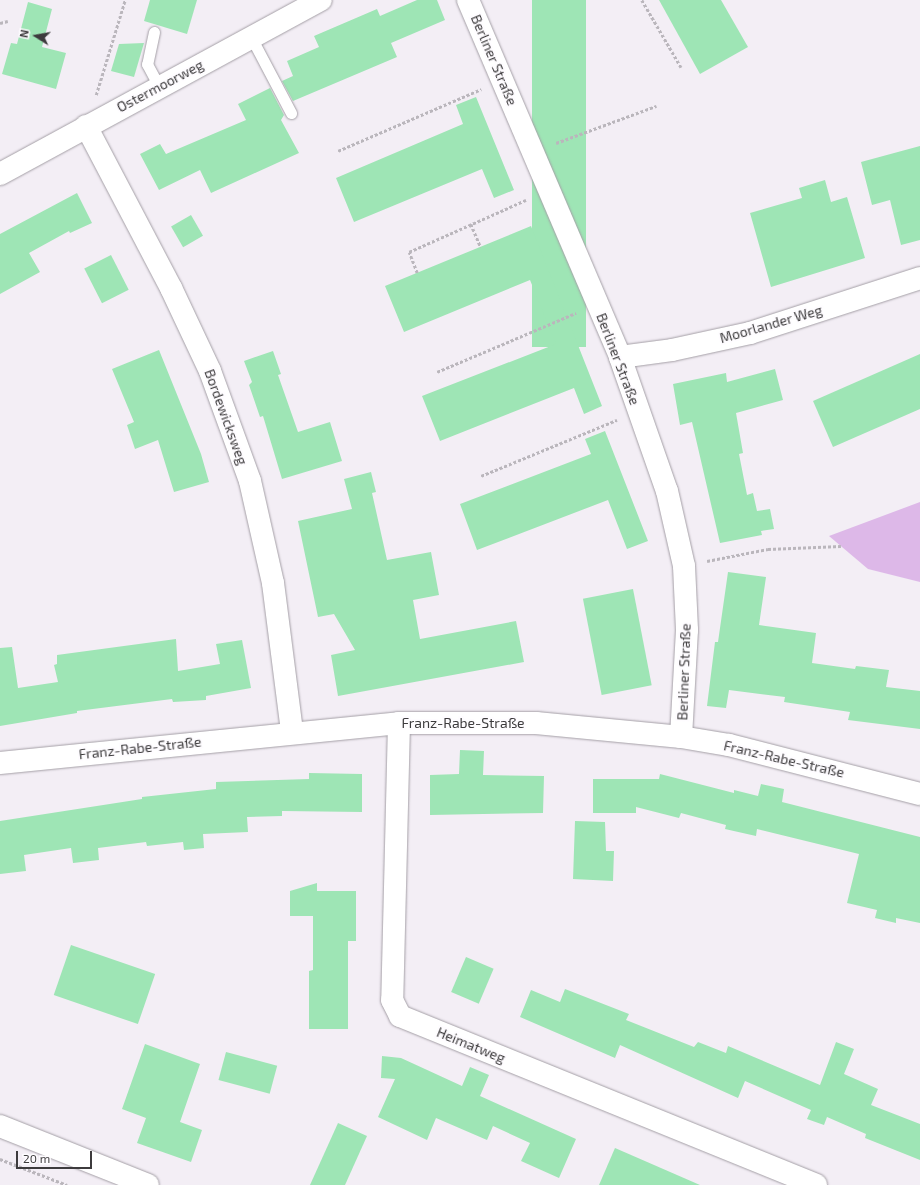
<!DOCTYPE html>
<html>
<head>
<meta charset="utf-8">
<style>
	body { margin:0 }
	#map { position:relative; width:920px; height:1185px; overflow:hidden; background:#f3eef5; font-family:"Exo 2",sans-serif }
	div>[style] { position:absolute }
	.green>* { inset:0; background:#ddb8e8 }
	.building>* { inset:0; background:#9ee5b5; transform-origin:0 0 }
	.path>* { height:2.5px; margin-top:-1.25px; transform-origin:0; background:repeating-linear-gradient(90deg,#bab6bc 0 3px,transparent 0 5px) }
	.roads { filter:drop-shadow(0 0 1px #a49fa6) drop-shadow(0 0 1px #a49fa6) }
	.service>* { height:11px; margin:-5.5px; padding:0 5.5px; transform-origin:5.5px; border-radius:5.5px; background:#fff }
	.minor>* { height:22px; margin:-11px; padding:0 11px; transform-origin:11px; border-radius:11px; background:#fff }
	.primary>* { height:22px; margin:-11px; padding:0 11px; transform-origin:11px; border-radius:11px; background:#fff }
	span { translate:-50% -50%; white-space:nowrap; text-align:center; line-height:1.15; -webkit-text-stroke:4px #fefcff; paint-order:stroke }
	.street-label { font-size:14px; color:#3d3b3d }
	.north { position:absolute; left:16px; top:16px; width:40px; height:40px; -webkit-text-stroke:3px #fefcff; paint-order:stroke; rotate:281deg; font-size:11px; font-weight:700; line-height:16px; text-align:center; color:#3d3b3d }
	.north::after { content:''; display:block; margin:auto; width:14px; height:18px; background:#3d3b3d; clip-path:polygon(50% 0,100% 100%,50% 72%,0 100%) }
	.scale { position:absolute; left:16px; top:1151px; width:76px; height:18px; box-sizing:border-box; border:2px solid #3d3b3d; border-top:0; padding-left:5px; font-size:12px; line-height:14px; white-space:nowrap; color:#3d3b3d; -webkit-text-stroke:3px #fefcff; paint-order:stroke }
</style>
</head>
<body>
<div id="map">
	<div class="green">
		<div style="clip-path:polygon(920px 502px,920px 582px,868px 569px,829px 536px)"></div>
	</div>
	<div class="building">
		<div style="clip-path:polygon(150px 0,197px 0,187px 34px,144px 21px)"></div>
		<div style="clip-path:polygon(417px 0,437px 0,445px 20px,391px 43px,397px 57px,293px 101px,282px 81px,293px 76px,287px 61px,319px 47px,314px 36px,377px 9px,380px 16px)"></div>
		<div style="left:532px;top:0;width:54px;height:347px"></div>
		<div style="clip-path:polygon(659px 0,721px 0,748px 47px,700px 74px)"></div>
		<div style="clip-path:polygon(28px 2px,52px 9px,42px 47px,66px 53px,56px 89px,2px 74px,11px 43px,17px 44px)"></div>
		<div style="clip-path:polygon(144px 43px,134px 77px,111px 71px,119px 44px)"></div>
		<div style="clip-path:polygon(270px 88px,284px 115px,281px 120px,299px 153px,211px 193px,200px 170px,159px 190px,140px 154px,160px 144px,166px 154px,246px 120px,238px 104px)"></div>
		<div style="clip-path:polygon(476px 97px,514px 190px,494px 198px,482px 169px,354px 222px,336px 178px,463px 124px,456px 105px)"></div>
		<div style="clip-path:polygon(920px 146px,920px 240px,901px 245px,890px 200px,872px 205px,861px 162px)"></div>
		<div style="clip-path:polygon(825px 180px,831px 202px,847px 197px,865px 258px,771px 287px,750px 213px,802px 198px,799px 188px)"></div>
		<div style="clip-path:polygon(77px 193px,92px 223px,70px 233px,69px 231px,29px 253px,40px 272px,0 294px,0 234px)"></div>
		<div style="left:191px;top:215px;width:24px;height:23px;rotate:60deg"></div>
		<div style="clip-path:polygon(531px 226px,602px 406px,584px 414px,574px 388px,440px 441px,422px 396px,556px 344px,530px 280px,404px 332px,385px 286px)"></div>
		<div style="left:111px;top:255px;width:39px;height:30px;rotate:63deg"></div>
		<div style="clip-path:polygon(159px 350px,201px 454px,209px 482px,174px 492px,158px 440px,135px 449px,127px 425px,134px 422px,112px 369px)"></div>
		<div style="clip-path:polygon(273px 351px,281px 374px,278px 375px,298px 432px,330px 422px,342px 461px,282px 479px,263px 416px,260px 417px,249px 385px,252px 382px,244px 361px)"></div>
		<div style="clip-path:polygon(920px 354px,920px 409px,833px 447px,813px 401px)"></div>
		<div style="clip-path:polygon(775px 369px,783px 400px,736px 413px,743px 453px,739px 454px,747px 495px,753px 493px,757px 511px,770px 509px,774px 529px,761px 531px,762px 535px,720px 543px,692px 422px,680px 425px,673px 384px,726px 373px,727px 382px)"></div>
		<div style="clip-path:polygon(605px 431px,648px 541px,627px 549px,608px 500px,477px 550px,460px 504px,591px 454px,585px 439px)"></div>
		<div style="clip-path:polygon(371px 472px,376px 492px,372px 493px,387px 560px,431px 552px,439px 595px,413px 600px,420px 639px,516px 621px,524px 662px,338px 696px,331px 655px,355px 650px,334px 614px,318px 617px,298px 521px,352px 509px,344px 479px)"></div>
		<div style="clip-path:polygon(728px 572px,766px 577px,759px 625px,816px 633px,812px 663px,855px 669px,856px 666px,889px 670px,886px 687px,920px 691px,920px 729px,848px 720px,850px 712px,784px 702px,785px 697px,729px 690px,726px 708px,707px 706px,715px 642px,718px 642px)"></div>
		<div style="left:633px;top:589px;width:98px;height:51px;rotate:79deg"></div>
		<div style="clip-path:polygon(176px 639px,178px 671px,220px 664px,216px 644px,242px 640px,251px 688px,206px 696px,206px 700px,173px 702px,172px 699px,77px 711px,77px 713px,0 726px,0 648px,12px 647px,18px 688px,58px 682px,54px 665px,57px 664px,57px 655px)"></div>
		<div style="clip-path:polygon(460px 750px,484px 751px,483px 775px,544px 776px,543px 813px,430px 815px,430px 775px,459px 774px)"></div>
		<div style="clip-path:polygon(309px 773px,362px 774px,362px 812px,282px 811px,282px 816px,247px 817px,248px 832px,203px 834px,204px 848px,184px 850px,183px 842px,147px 846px,146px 842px,98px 848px,99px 860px,73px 863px,71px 848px,24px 855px,26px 871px,0 874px,0 821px,142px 799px,142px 797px,216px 789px,216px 782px,309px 779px)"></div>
		<div style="clip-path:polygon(660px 774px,734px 793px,734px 790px,758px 796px,761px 784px,784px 789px,782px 802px,920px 837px,920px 923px,896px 918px,896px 923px,875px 918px,877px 910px,847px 903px,859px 854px,757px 829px,756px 836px,725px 829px,726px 825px,681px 813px,679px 818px,636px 807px,636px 813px,593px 813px,593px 779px,659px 779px)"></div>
		<div style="clip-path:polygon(575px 821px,605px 822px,606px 851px,614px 851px,613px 881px,573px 879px)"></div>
		<div style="clip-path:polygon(317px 883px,317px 891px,356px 891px,356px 941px,348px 941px,348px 1029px,309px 1029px,309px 971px,313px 970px,313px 916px,290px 916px,290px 891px)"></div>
		<div style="left:71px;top:945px;width:89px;height:53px;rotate:19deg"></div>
		<div style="left:466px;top:957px;width:30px;height:38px;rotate:23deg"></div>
		<div style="clip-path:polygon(565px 989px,629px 1014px,626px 1020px,694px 1047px,698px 1042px,726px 1053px,728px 1046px,820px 1085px,836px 1042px,854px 1049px,844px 1074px,878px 1089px,871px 1105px,920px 1124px,920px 1160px,865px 1138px,866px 1134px,827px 1117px,824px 1125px,807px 1119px,811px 1110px,745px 1081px,738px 1098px,620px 1045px,615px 1058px,520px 1017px,531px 990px,560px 1002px)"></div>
		<div style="clip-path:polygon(145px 1044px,200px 1064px,180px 1122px,202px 1130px,191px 1162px,137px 1143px,146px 1118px,122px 1109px)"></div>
		<div style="left:226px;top:1052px;width:53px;height:29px;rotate:15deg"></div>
		<div style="clip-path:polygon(382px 1056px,401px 1058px,462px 1086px,470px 1067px,489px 1075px,480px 1096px,576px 1139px,559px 1178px,521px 1161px,530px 1143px,493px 1126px,487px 1140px,436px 1118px,427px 1140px,378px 1117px,395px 1079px,381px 1078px)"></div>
		<div style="clip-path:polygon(338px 1123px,367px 1136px,345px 1185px,310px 1185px)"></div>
		<div style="clip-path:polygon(615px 1148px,700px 1185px,599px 1185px)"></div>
	</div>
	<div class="path">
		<div style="left:642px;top:0;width:78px;rotate:59.8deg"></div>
		<div style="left:0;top:23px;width:8px;rotate:-14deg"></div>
		<div style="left:96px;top:95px;width:99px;rotate:-73deg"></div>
		<div style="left:556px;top:143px;width:107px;rotate:-20.3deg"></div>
		<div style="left:338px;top:151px;width:156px;rotate:-23.4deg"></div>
		<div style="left:471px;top:224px;width:25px;rotate:67deg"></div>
		<div style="left:417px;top:273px;width:22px;rotate:-111deg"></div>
		<div style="left:409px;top:252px;width:128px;rotate:-24deg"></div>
		<div style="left:437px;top:372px;width:151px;rotate:-23deg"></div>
		<div style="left:481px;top:476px;width:147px;rotate:-22.4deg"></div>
		<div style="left:707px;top:561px;width:62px;rotate:-11.1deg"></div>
		<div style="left:768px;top:549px;width:73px;rotate:-2.4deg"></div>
		<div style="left:0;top:1159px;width:72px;rotate:21.2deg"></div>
	</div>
	<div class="roads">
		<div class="service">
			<div style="left:154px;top:32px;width:33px;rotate:102deg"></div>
			<div style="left:147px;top:64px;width:26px;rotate:62deg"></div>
			<div style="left:251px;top:37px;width:86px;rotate:62.2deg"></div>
		</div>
		<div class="minor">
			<div style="left:468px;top:0;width:388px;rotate:66.9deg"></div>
			<div style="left:620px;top:357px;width:142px;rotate:70.7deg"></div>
			<div style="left:667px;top:491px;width:77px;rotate:77.2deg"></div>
			<div style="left:684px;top:566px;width:64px;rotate:87.3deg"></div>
			<div style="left:687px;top:630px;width:107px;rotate:93.2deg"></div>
			<div style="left:86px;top:126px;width:183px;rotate:62.3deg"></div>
			<div style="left:171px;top:288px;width:92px;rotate:64.8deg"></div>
			<div style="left:210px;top:371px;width:117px;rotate:70deg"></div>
			<div style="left:250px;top:481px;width:105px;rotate:77.3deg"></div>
			<div style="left:273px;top:583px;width:150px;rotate:82.7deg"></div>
			<div style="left:0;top:174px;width:365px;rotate:-28.5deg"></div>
			<div style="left:620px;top:357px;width:52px;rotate:-7.7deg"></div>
			<div style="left:672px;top:350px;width:80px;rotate:-12.3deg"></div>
			<div style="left:750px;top:333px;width:179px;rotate:-17.9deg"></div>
			<div style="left:399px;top:723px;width:277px;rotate:91.4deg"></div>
			<div style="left:392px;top:1000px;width:18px;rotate:63deg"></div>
			<div style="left:400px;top:1016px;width:449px;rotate:22.1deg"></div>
			<div style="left:0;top:763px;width:401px;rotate:-5.7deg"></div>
			<div style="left:399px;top:723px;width:137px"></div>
			<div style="left:536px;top:723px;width:146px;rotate:5.5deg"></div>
			<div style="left:681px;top:737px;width:49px;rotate:9.5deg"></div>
			<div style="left:729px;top:745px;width:197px;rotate:14.4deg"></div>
		</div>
		<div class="primary">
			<div style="left:0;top:1126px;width:159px;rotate:21.7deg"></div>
		</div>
	</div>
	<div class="street-label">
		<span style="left:494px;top:60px;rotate:67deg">Berliner Straße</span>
		<span style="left:160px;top:86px;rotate:-28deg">Ostermoorweg</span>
		<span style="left:771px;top:324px;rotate:-16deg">Moorlander Weg</span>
		<span style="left:618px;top:359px;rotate:69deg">Berliner Straße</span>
		<span style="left:226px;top:417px;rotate:70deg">Bordewicksweg</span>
		<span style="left:684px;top:672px;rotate:-88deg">Berliner Straße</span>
		<span style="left:463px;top:723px">Franz-Rabe-Straße</span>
		<span style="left:140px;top:748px;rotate:-6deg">Franz-Rabe-Straße</span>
		<span style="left:784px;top:759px;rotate:13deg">Franz-Rabe-Straße</span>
		<span style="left:471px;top:1045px;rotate:22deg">Heimatweg</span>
	</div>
	<div class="north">N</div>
	<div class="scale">20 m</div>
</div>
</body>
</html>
